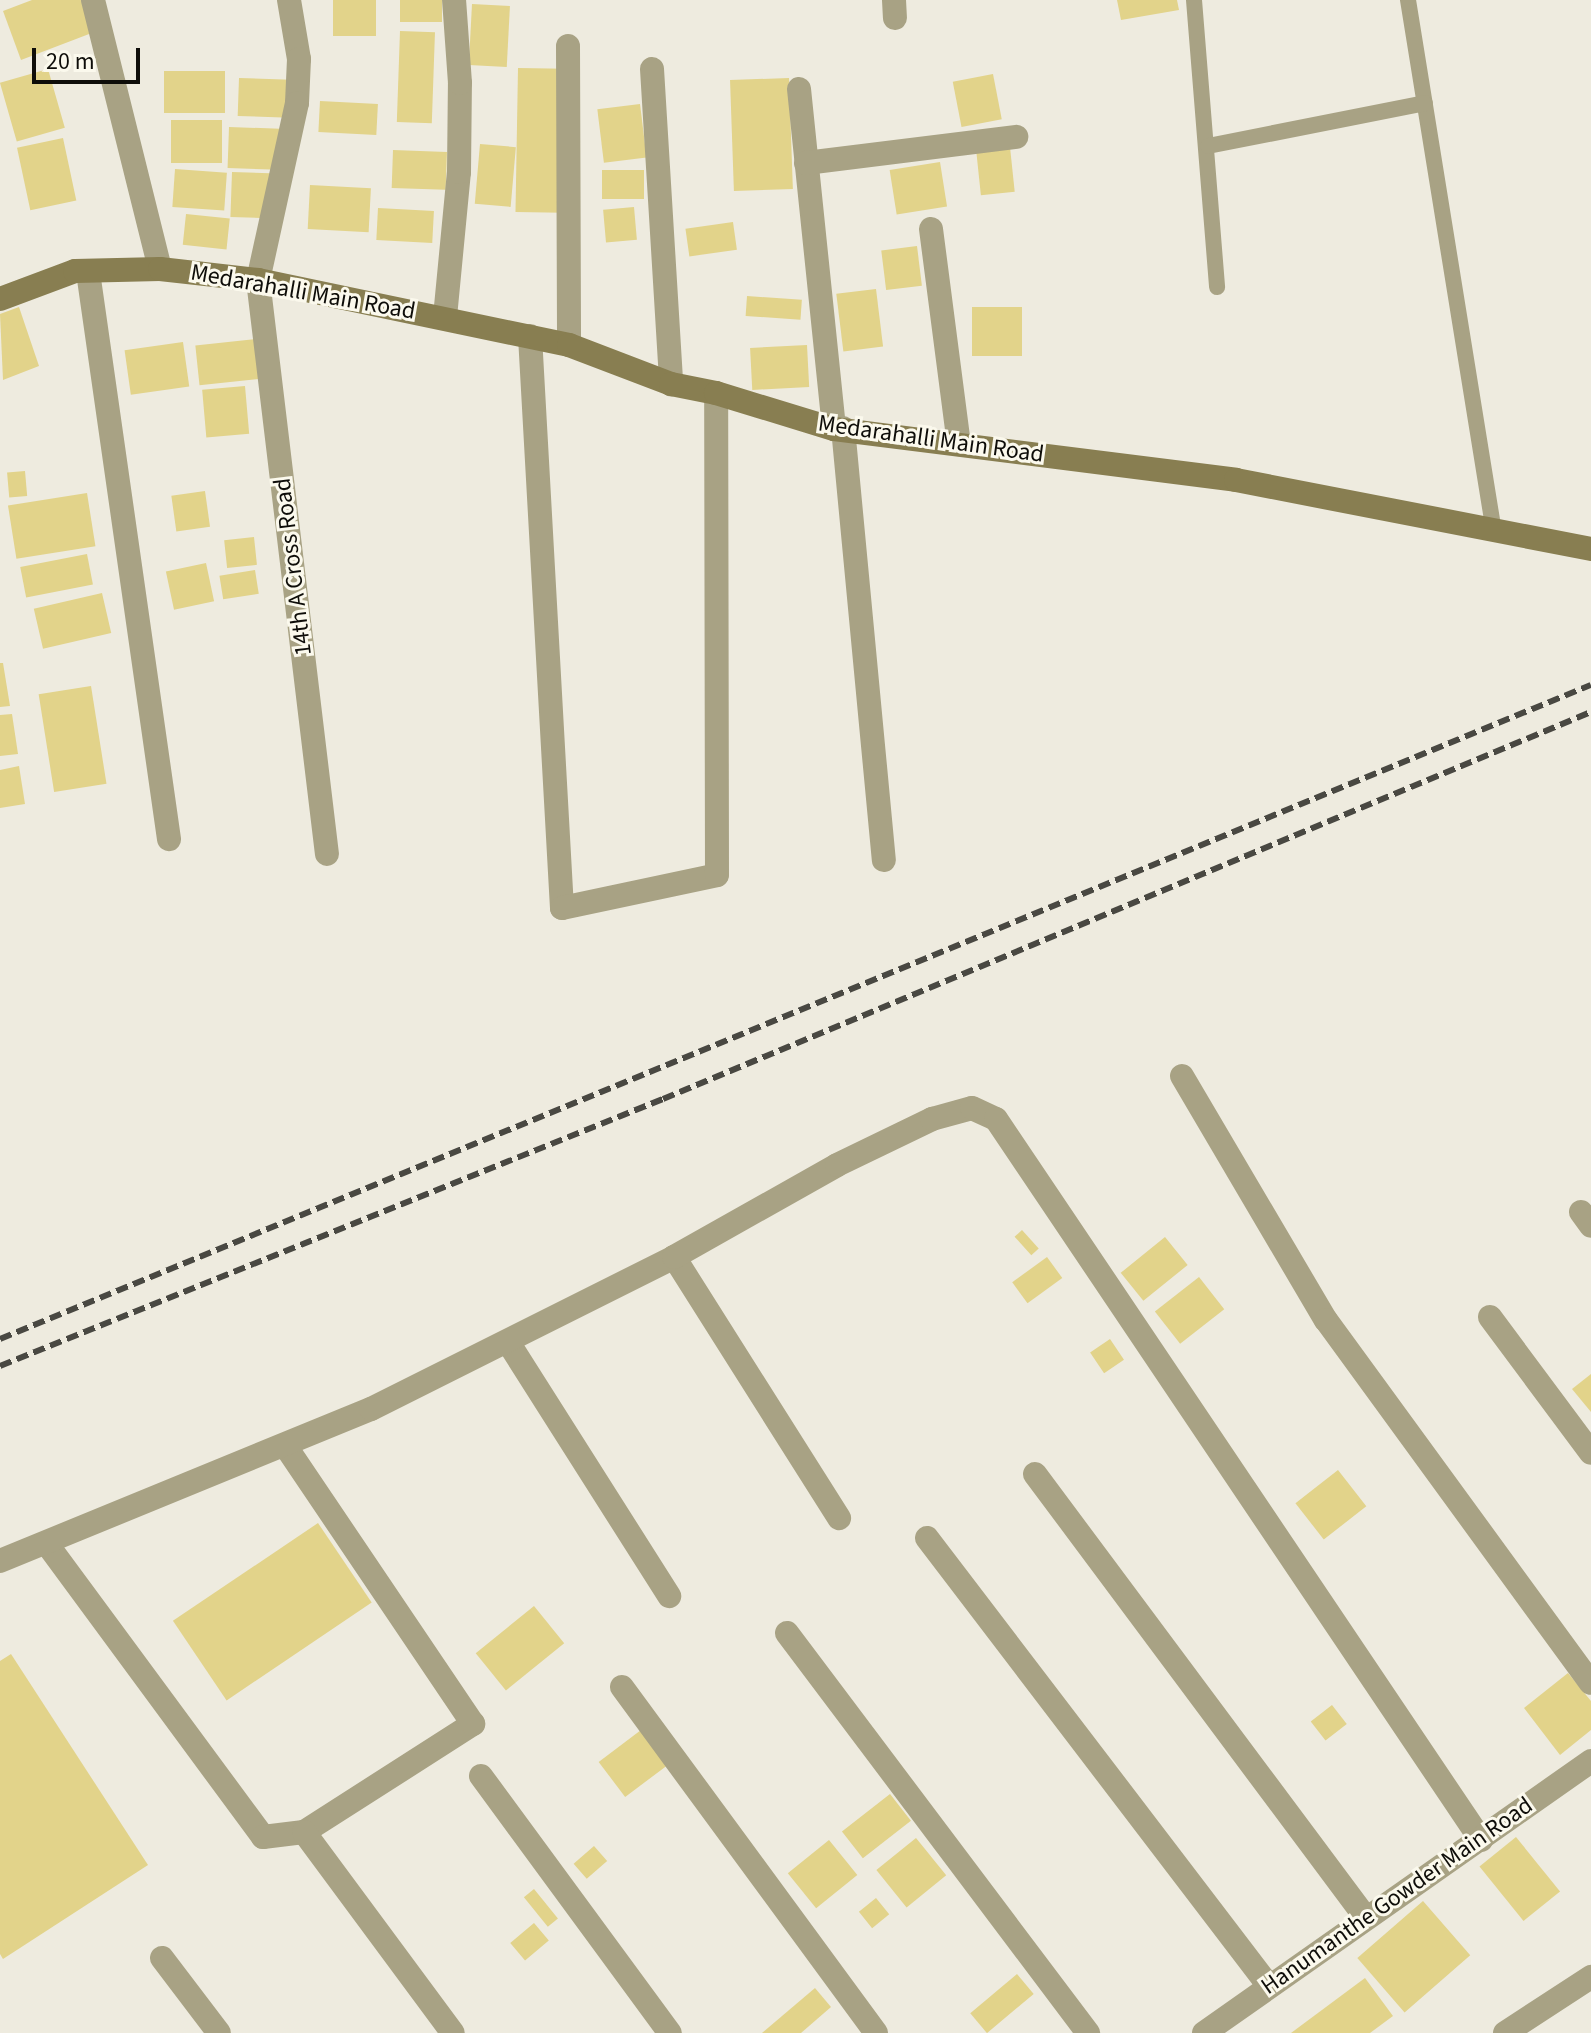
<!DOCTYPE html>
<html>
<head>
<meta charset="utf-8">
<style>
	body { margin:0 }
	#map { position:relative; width:1591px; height:2033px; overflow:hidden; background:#eeebdf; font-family:"Source Sans 3",sans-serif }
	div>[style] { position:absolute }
	.building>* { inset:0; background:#e2d38a; transform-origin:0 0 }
	.lane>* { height:16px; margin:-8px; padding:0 8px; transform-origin:8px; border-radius:8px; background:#a8a284 }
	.street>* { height:24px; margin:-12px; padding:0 12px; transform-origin:12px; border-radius:12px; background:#a8a284 }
	.secondary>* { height:24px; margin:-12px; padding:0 12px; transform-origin:12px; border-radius:12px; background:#887e51 }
	.rail>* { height:6px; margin-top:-3px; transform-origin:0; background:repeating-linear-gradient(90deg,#494842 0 12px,transparent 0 18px) }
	span { translate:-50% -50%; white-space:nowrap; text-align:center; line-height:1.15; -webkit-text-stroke:6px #fbf9ed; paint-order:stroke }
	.street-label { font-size:24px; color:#0e0d09 }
	.scale { position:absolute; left:32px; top:48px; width:108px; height:36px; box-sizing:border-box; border:4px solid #0e0d09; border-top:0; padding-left:10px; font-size:24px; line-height:28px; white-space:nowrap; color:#0e0d09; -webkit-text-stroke:6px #fbf9ed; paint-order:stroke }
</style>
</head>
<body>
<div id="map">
	<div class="building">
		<div style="clip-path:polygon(32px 0,86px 0,97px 31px,21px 60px,3px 11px)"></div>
		<div style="left:333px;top:0;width:43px;height:36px"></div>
		<div style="left:400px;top:0;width:42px;height:22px"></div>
		<div style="clip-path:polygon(1117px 0,1177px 0,1179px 10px,1121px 20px)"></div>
		<div style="left:472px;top:4px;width:38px;height:61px;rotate:3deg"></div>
		<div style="left:400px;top:31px;width:35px;height:91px;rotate:2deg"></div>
		<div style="left:518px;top:68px;width:47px;height:144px;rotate:1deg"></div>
		<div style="left:48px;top:69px;width:61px;height:50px;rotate:74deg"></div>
		<div style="left:164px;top:71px;width:61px;height:42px"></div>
		<div style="left:993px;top:74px;width:46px;height:41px;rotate:79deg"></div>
		<div style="left:239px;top:78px;width:52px;height:38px;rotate:2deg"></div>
		<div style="left:789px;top:78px;width:111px;height:59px;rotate:88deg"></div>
		<div style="left:320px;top:101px;width:58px;height:31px;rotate:3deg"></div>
		<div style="left:640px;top:104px;width:54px;height:43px;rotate:83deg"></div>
		<div style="left:171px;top:120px;width:51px;height:43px"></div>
		<div style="left:229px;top:127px;width:51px;height:41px;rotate:2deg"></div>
		<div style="left:63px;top:138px;width:64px;height:47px;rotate:78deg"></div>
		<div style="left:480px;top:144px;width:36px;height:60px;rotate:5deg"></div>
		<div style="left:1010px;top:147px;width:45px;height:34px;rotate:84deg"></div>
		<div style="left:393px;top:150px;width:54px;height:38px;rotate:2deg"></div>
		<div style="left:940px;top:162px;width:45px;height:51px;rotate:81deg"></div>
		<div style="left:175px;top:169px;width:52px;height:38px;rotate:4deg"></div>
		<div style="left:602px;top:170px;width:42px;height:29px"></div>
		<div style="left:232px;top:172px;width:38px;height:45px;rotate:2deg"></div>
		<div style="left:310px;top:185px;width:61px;height:44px;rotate:3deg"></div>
		<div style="left:634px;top:207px;width:33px;height:31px;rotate:85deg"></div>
		<div style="left:378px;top:208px;width:56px;height:32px;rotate:3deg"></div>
		<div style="left:186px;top:214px;width:44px;height:31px;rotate:6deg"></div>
		<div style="left:733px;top:222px;width:28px;height:48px;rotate:82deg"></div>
		<div style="left:917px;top:246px;width:40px;height:36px;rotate:83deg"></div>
		<div style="left:876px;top:289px;width:58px;height:40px;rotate:83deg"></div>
		<div style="left:747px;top:296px;width:55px;height:20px;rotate:4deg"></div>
		<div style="clip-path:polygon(19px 307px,39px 366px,3px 380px,0 314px)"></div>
		<div style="left:972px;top:307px;width:50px;height:49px"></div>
		<div style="left:256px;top:339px;width:40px;height:61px;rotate:84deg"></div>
		<div style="left:183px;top:342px;width:45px;height:59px;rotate:82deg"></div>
		<div style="left:807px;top:345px;width:42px;height:57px;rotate:87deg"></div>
		<div style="left:245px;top:386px;width:48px;height:43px;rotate:85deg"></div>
		<div style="left:25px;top:471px;width:25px;height:18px;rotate:85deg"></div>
		<div style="left:205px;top:491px;width:36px;height:34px;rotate:82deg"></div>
		<div style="left:87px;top:493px;width:54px;height:80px;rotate:81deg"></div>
		<div style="left:254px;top:537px;width:28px;height:30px;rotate:84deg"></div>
		<div style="left:87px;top:554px;width:31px;height:68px;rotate:79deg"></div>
		<div style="left:206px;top:563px;width:39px;height:41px;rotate:78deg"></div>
		<div style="left:255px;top:570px;width:24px;height:36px;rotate:81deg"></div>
		<div style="left:102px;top:593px;width:41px;height:70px;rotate:77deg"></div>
		<div style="clip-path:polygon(0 663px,3px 663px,10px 706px,0 707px)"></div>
		<div style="left:91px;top:686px;width:99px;height:53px;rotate:81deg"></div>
		<div style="clip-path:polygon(12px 714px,18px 754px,0 756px,0 715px)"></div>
		<div style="clip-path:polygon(19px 766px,25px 804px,0 808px,0 770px)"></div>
		<div style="left:1022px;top:1230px;width:25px;height:10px;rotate:48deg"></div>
		<div style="left:1165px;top:1237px;width:36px;height:57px;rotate:51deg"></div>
		<div style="left:1047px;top:1257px;width:26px;height:43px;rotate:54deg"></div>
		<div style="left:1199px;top:1277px;width:41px;height:56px;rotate:52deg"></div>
		<div style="left:1110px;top:1339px;width:25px;height:24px;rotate:56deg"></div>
		<div style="clip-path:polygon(1591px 1374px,1591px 1412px,1572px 1389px)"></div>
		<div style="left:1338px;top:1470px;width:46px;height:54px;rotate:52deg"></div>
		<div style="left:318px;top:1523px;width:96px;height:175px;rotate:56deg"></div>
		<div style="left:534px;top:1606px;width:48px;height:75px;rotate:51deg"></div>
		<div style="clip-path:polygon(11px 1654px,148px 1865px,3px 1959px,0 1954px,0 1661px)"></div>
		<div style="clip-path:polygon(1568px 1673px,1591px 1701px,1591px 1730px,1560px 1755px,1524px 1708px)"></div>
		<div style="left:1332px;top:1705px;width:24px;height:27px;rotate:52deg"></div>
		<div style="left:641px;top:1730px;width:44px;height:53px;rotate:53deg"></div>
		<div style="left:890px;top:1794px;width:34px;height:61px;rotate:52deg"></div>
		<div style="left:1516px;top:1837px;width:70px;height:47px;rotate:51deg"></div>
		<div style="left:916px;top:1838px;width:48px;height:51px;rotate:51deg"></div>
		<div style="left:829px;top:1840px;width:45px;height:53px;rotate:51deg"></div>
		<div style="left:594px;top:1846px;width:20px;height:27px;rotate:49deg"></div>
		<div style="left:534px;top:1889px;width:38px;height:13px;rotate:51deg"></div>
		<div style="left:876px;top:1898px;width:21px;height:22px;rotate:51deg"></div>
		<div style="left:1423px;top:1901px;width:72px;height:87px;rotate:49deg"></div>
		<div style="left:534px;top:1923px;width:23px;height:31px;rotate:50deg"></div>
		<div style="left:1017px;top:1974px;width:26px;height:61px;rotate:50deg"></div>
		<div style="clip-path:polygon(1365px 1978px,1393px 2016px,1370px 2033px,1291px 2033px)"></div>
		<div style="clip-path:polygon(815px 1988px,831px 2007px,801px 2033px,762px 2033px)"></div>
	</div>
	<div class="lane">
		<div style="left:1194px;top:0;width:288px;rotate:85.4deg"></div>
		<div style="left:1408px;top:0;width:539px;rotate:80.82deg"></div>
		<div style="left:1208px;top:146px;width:221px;rotate:-11.2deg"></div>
	</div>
	<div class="street">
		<div style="left:93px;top:0;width:277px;rotate:76deg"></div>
		<div style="left:289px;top:0;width:60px;rotate:80.4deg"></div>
		<div style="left:299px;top:59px;width:44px;rotate:92.6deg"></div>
		<div style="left:297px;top:103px;width:181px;rotate:102.4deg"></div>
		<div style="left:258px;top:280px;width:578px;rotate:83.15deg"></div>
		<div style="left:894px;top:0;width:18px;rotate:87deg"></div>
		<div style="left:568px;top:46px;width:299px;rotate:89.8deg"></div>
		<div style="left:652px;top:69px;width:316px;rotate:86.5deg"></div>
		<div style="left:799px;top:89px;width:342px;rotate:84.1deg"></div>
		<div style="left:806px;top:163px;width:212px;rotate:-7.1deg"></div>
		<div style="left:931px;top:229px;width:217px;rotate:82.6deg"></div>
		<div style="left:88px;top:272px;width:573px;rotate:81.87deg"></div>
		<div style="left:445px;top:317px;width:146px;rotate:-84.5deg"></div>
		<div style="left:459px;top:172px;width:89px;rotate:-89.4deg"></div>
		<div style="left:460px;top:83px;width:83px;rotate:-94.1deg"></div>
		<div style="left:530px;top:336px;width:573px;rotate:86.8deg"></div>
		<div style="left:562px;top:908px;width:158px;rotate:-12deg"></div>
		<div style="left:717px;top:875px;width:482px;rotate:-90.1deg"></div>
		<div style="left:843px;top:428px;width:434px;rotate:84.6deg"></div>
		<div style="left:1182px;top:1076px;width:283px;rotate:59.5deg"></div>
		<div style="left:1326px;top:1320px;width:449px;rotate:53.9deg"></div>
		<div style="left:1581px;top:1212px;width:17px;rotate:54deg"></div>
		<div style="left:674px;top:1257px;width:309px;rotate:57.7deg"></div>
		<div style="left:1490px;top:1317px;width:169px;rotate:53.4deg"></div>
		<div style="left:508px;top:1342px;width:301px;rotate:57.6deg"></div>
		<div style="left:1035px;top:1474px;width:554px;rotate:53.3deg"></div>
		<div style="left:927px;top:1538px;width:562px;rotate:52.66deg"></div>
		<div style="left:47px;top:1544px;width:364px;rotate:53.6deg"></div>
		<div style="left:263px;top:1837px;width:41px;rotate:-7deg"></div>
		<div style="left:304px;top:1832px;width:201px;rotate:-32.6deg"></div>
		<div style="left:473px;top:1724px;width:336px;rotate:-124deg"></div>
		<div style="left:0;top:1561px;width:401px;rotate:-22.3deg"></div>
		<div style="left:371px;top:1409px;width:339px;rotate:-26.6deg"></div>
		<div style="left:674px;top:1257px;width:187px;rotate:-29.4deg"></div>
		<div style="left:837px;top:1165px;width:106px;rotate:-25.8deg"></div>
		<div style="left:932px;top:1119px;width:41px;rotate:-15.4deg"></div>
		<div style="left:972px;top:1108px;width:26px;rotate:25deg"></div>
		<div style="left:996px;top:1119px;width:869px;rotate:56.07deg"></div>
		<div style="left:787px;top:1633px;width:501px;rotate:53.04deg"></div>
		<div style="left:622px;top:1687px;width:429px;rotate:53.7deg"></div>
		<div style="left:481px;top:1776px;width:319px;rotate:53.7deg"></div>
		<div style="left:304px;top:1832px;width:250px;rotate:53.5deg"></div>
		<div style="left:162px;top:1958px;width:94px;rotate:52.8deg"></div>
		<div style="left:1204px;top:2033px;width:473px;rotate:-35.1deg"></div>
		<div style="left:1505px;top:2033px;width:103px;rotate:-33.1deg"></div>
	</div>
	<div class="secondary">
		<div style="left:0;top:299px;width:80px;rotate:-20.5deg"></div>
		<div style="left:75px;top:271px;width:85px;rotate:-1.3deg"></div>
		<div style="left:160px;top:269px;width:99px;rotate:6.4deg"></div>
		<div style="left:258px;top:280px;width:318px;rotate:11.8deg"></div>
		<div style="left:569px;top:345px;width:109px;rotate:20.9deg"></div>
		<div style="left:671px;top:384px;width:46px;rotate:11.3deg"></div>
		<div style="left:716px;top:393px;width:123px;rotate:17deg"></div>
		<div style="left:834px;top:429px;width:405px;rotate:7.2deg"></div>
		<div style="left:1236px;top:480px;width:362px;rotate:11deg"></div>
	</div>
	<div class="rail">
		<div style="left:0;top:1339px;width:1720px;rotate:-22.35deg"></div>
		<div style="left:0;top:1366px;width:715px;rotate:-21.94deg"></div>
		<div style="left:663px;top:1099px;width:1005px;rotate:-22.64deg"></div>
	</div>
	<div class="street-label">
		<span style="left:303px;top:292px;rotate:10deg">Medarahalli Main Road</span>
		<span style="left:931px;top:439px;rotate:8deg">Medarahalli Main Road</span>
		<span style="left:293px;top:567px;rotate:-97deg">14th A Cross Road</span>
		<span style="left:1397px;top:1896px;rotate:-35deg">Hanumanthe Gowder Main Road</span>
	</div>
	<div class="scale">20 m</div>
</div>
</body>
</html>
